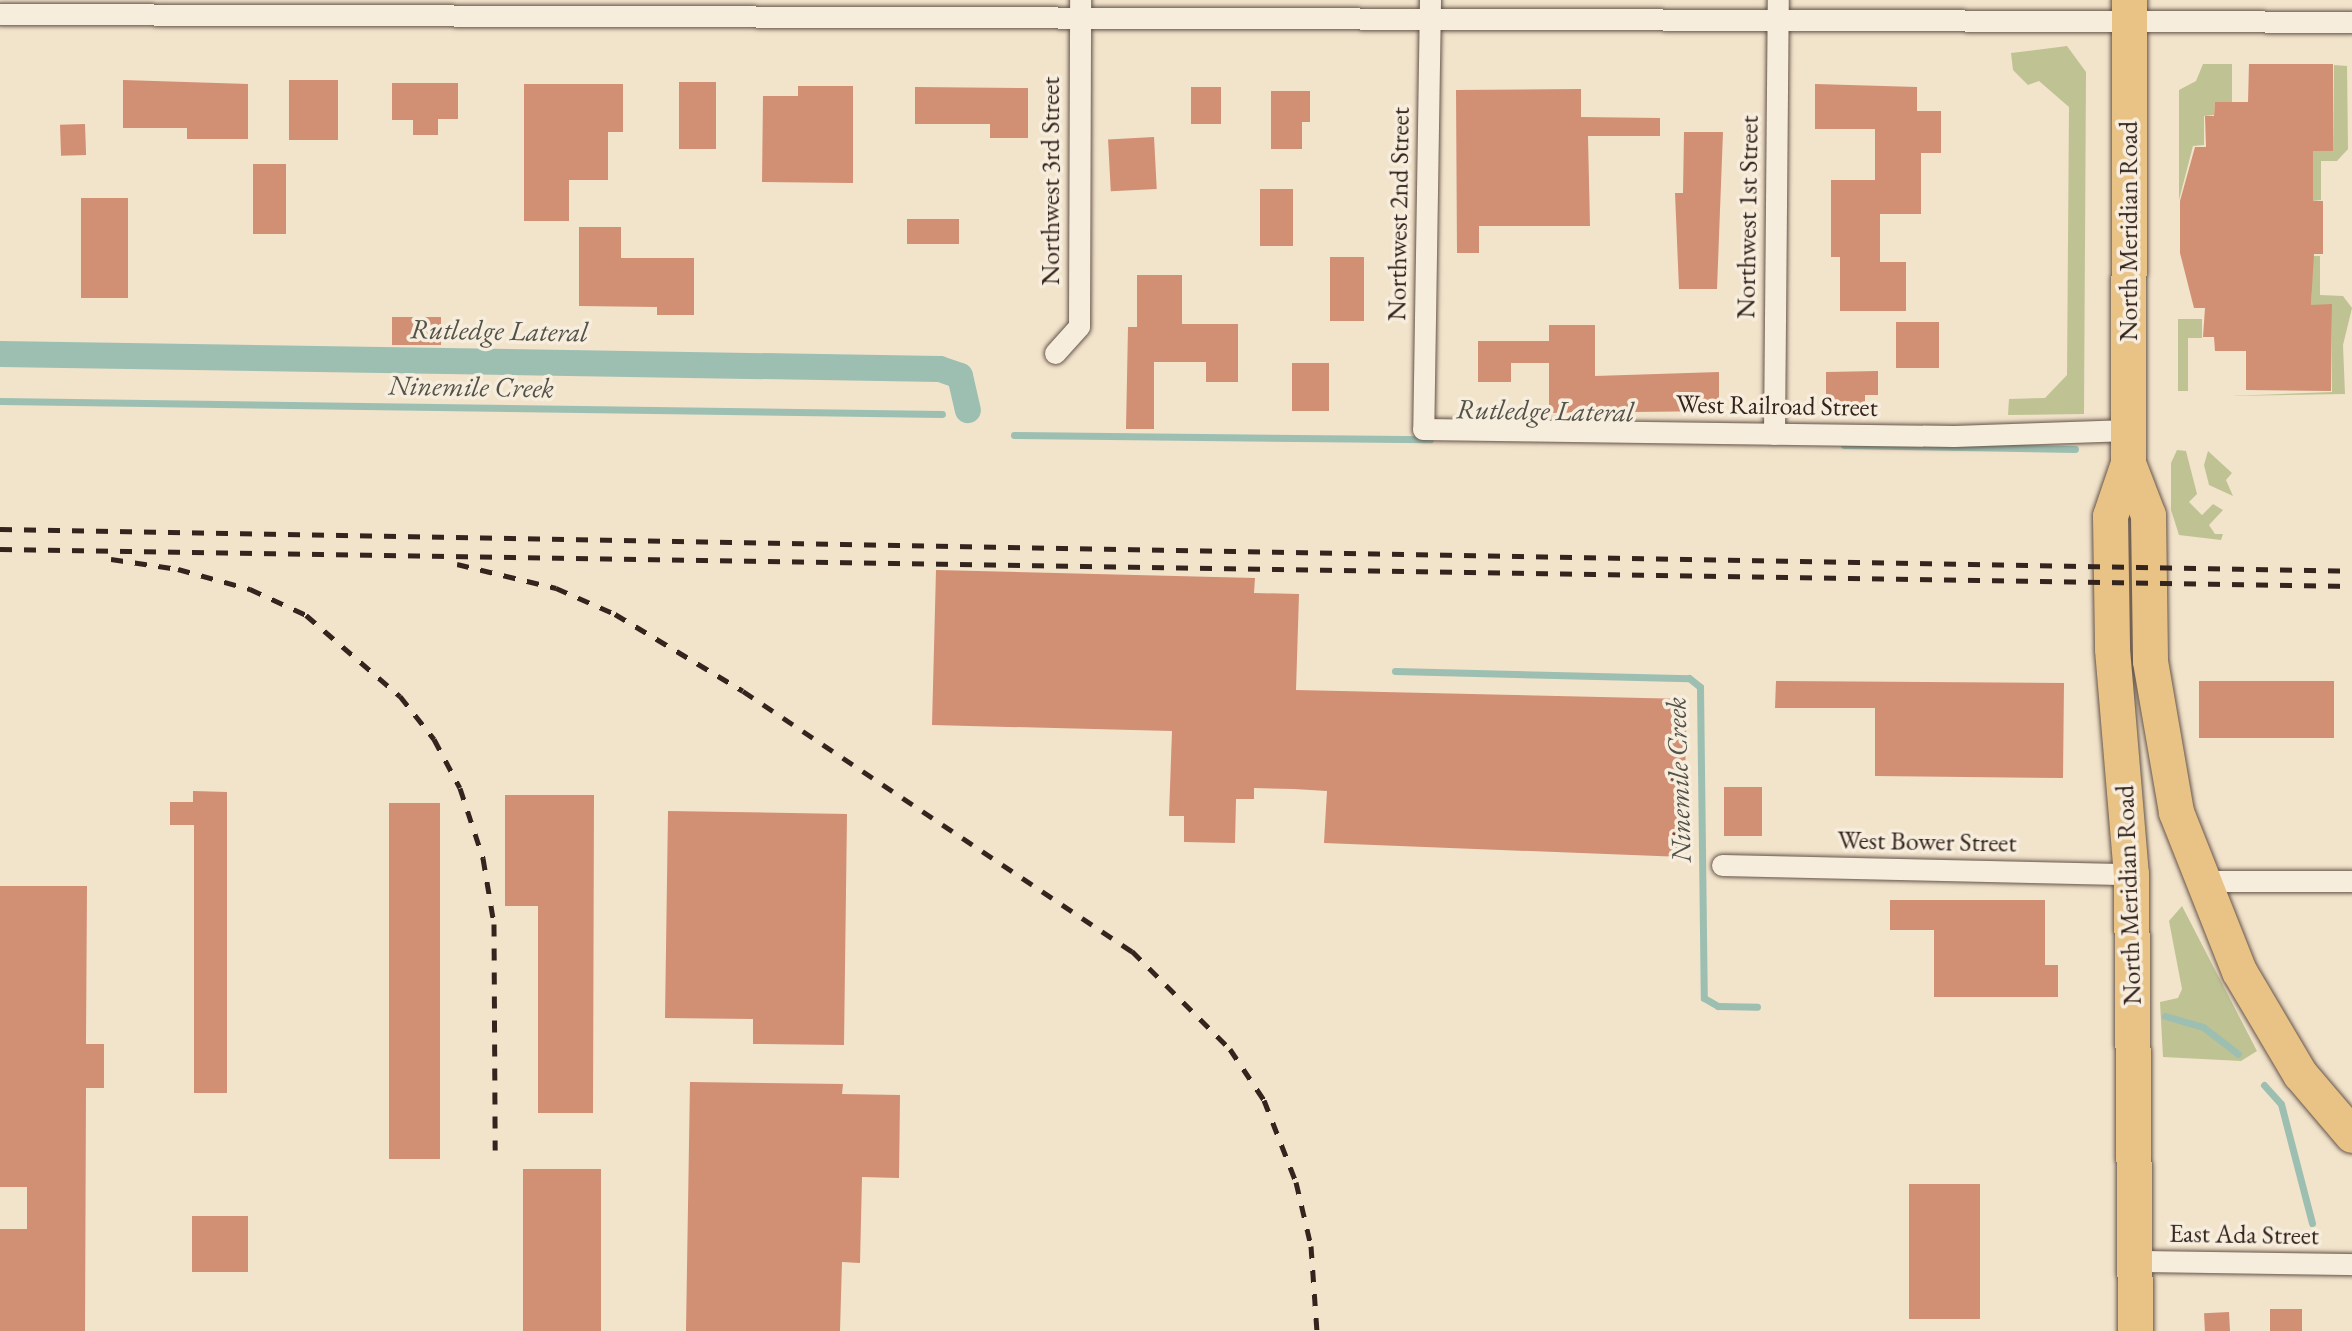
<!DOCTYPE html>
<html>
<head>
<meta charset="utf-8">
<style>
	body { margin:0 }
	#map { position:relative; width:2352px; height:1331px; overflow:hidden; background:#f2e3cb; font-family:"EB Garamond",serif }
	div>[style] { position:absolute }
	.green>* { inset:0; background:#bfc394 }
	.stream>* { height:7px; margin:-3.5px; padding:0 3.5px; transform-origin:3.5px; border-radius:3.5px; background:#9cbfb2 }
	.canal>* { height:26px; margin:-13px; padding:0 13px; transform-origin:13px; border-radius:13px; background:#9cbfb2 }
	.building>* { inset:0; background:#d18f74; transform-origin:0 0 }
	.roads { filter:drop-shadow(0 0 2px #645449) drop-shadow(0 0 2px #645449) }
	.minor>* { height:21px; margin:-10.5px; padding:0 10.5px; transform-origin:10.5px; border-radius:10.5px; background:#f7eddd }
	.primary>* { height:35px; margin:-17.5px; padding:0 17.5px; transform-origin:17.5px; border-radius:17.5px; background:#e9c286 }
	.rail>* { height:5px; margin-top:-2.5px; transform-origin:0; background:repeating-linear-gradient(90deg,#34241e 0 12px,transparent 0 24px) }
	span { translate:-50% -50%; white-space:nowrap; text-align:center; line-height:1.15; -webkit-text-stroke:7px #f7eddd; paint-order:stroke }
	.street-label { font-size:26px; color:#34241e }
	.water-label { font-size:28px; color:#53524a; font-style:italic }
</style>
</head>
<body>
<div id="map">
	<div class="green">
		<div style="clip-path:polygon(2067px 46px,2086px 72px,2084px 414px,2008px 415px,2009px 399px,2045px 398px,2067px 375px,2069px 107px,2039px 81px,2028px 85px,2013px 70px,2011px 53px)"></div>
		<div style="clip-path:polygon(2203px 64px,2232px 64px,2232px 102px,2215px 102px,2214px 115px,2204px 116px,2204px 145px,2193px 146px,2179px 200px,2179px 90px,2196px 81px)"></div>
		<div style="clip-path:polygon(2334px 65px,2347px 66px,2348px 149px,2337px 161px,2321px 161px,2321px 200px,2313px 201px,2313px 151px,2333px 151px)"></div>
		<div style="clip-path:polygon(2313px 256px,2320px 256px,2320px 295px,2343px 296px,2352px 308px,2343px 345px,2345px 394px,2230px 396px,2332px 392px,2332px 305px,2311px 305px)"></div>
		<div style="clip-path:polygon(2178px 319px,2202px 319px,2202px 338px,2188px 338px,2188px 391px,2178px 391px)"></div>
		<div style="clip-path:polygon(2177px 450px,2186px 451px,2197px 494px,2189px 502px,2202px 515px,2213px 504px,2223px 510px,2209px 525px,2215px 534px,2223px 534px,2221px 540px,2179px 535px,2171px 510px,2171px 463px)"></div>
		<div style="clip-path:polygon(2208px 451px,2232px 473px,2226px 480px,2233px 496px,2209px 485px,2204px 465px)"></div>
		<div style="clip-path:polygon(2182px 906px,2257px 1051px,2241px 1061px,2163px 1057px,2160px 1002px,2178px 998px,2182px 989px,2169px 921px)"></div>
	</div>
	<div class="stream">
		<div style="left:0;top:401px;width:942px;rotate:0.79deg"></div>
		<div style="left:1014px;top:435px;width:416px;rotate:0.6deg"></div>
		<div style="left:1844px;top:445px;width:231px;rotate:1deg"></div>
		<div style="left:1395px;top:671px;width:294px;rotate:1.4deg"></div>
		<div style="left:1689px;top:678px;width:14px;rotate:39deg"></div>
		<div style="left:1700px;top:687px;width:311px;rotate:89.3deg"></div>
		<div style="left:1704px;top:998px;width:16px;rotate:30deg"></div>
		<div style="left:1718px;top:1006px;width:39px;rotate:1deg"></div>
		<div style="left:2165px;top:1016px;width:40px;rotate:16deg"></div>
		<div style="left:2203px;top:1027px;width:44px;rotate:37.6deg"></div>
		<div style="left:2264px;top:1085px;width:25px;rotate:48deg"></div>
		<div style="left:2281px;top:1104px;width:123px;rotate:75.4deg"></div>
	</div>
	<div class="canal">
		<div style="left:0;top:354px;width:940px;rotate:0.91deg"></div>
		<div style="left:940px;top:369px;width:21px;rotate:19deg"></div>
		<div style="left:960px;top:376px;width:35px;rotate:77deg"></div>
	</div>
	<div class="building">
		<div style="clip-path:polygon(2249px 64px,2333px 64px,2333px 151px,2313px 151px,2313px 201px,2323px 201px,2323px 254px,2314px 254px,2311px 305px,2332px 304px,2331px 391px,2246px 390px,2246px 351px,2215px 351px,2214px 337px,2203px 337px,2205px 308px,2194px 308px,2180px 253px,2180px 201px,2195px 147px,2206px 147px,2205px 116px,2214px 116px,2215px 102px,2248px 102px)"></div>
		<div style="clip-path:polygon(123px 80px,248px 84px,248px 139px,187px 139px,187px 128px,123px 128px)"></div>
		<div style="left:289px;top:80px;width:49px;height:60px"></div>
		<div style="left:679px;top:82px;width:37px;height:67px"></div>
		<div style="clip-path:polygon(392px 83px,458px 83px,458px 119px,438px 119px,438px 135px,413px 135px,413px 120px,392px 120px)"></div>
		<div style="clip-path:polygon(524px 84px,623px 84px,623px 132px,608px 132px,608px 180px,569px 180px,569px 221px,524px 221px)"></div>
		<div style="clip-path:polygon(1815px 84px,1917px 87px,1917px 111px,1941px 111px,1941px 153px,1921px 153px,1921px 214px,1880px 214px,1880px 262px,1906px 262px,1906px 311px,1840px 311px,1840px 257px,1831px 257px,1831px 180px,1875px 180px,1875px 129px,1815px 129px)"></div>
		<div style="clip-path:polygon(798px 86px,853px 86px,853px 183px,762px 182px,763px 96px,798px 96px)"></div>
		<div style="clip-path:polygon(915px 87px,1028px 88px,1028px 138px,990px 138px,990px 124px,915px 124px)"></div>
		<div style="left:1191px;top:87px;width:30px;height:37px"></div>
		<div style="clip-path:polygon(1581px 89px,1581px 117px,1660px 118px,1660px 136px,1588px 136px,1590px 226px,1479px 226px,1479px 253px,1457px 253px,1456px 90px)"></div>
		<div style="clip-path:polygon(1271px 91px,1310px 91px,1310px 122px,1302px 122px,1302px 149px,1271px 149px)"></div>
		<div style="left:85px;top:124px;width:31px;height:25px;rotate:88deg"></div>
		<div style="clip-path:polygon(1684px 132px,1723px 132px,1717px 289px,1679px 289px,1675px 193px,1683px 193px)"></div>
		<div style="left:1154px;top:137px;width:52px;height:46px;rotate:87deg"></div>
		<div style="left:253px;top:164px;width:33px;height:70px"></div>
		<div style="left:1260px;top:189px;width:33px;height:57px"></div>
		<div style="left:81px;top:198px;width:47px;height:100px"></div>
		<div style="left:907px;top:219px;width:52px;height:25px"></div>
		<div style="clip-path:polygon(579px 227px,621px 227px,621px 258px,694px 258px,694px 315px,657px 315px,657px 307px,579px 306px)"></div>
		<div style="left:1330px;top:257px;width:34px;height:64px"></div>
		<div style="clip-path:polygon(1137px 275px,1182px 275px,1182px 324px,1238px 324px,1238px 382px,1206px 382px,1206px 362px,1154px 362px,1154px 429px,1126px 429px,1128px 327px,1137px 327px)"></div>
		<div style="left:441px;top:317px;width:28px;height:49px;rotate:90deg"></div>
		<div style="left:1896px;top:322px;width:43px;height:46px"></div>
		<div style="clip-path:polygon(1549px 325px,1595px 325px,1595px 376px,1719px 372px,1719px 411px,1549px 413px,1549px 363px,1511px 363px,1511px 382px,1478px 382px,1478px 341px,1549px 341px)"></div>
		<div style="left:1292px;top:363px;width:37px;height:48px"></div>
		<div style="clip-path:polygon(1878px 371px,1878px 395px,1865px 395px,1865px 410px,1826px 410px,1826px 372px)"></div>
		<div style="clip-path:polygon(936px 570px,1255px 578px,1254px 593px,1299px 594px,1296px 690px,1687px 699px,1683px 857px,1324px 843px,1327px 791px,1294px 789px,1254px 788px,1254px 799px,1236px 799px,1235px 843px,1184px 842px,1184px 816px,1169px 816px,1172px 731px,932px 725px)"></div>
		<div style="clip-path:polygon(1776px 681px,2064px 683px,2063px 778px,1875px 776px,1875px 708px,1775px 708px)"></div>
		<div style="left:2199px;top:681px;width:135px;height:57px"></div>
		<div style="left:1724px;top:787px;width:38px;height:49px"></div>
		<div style="clip-path:polygon(193px 791px,227px 792px,227px 1093px,194px 1093px,194px 825px,170px 825px,170px 802px,193px 802px)"></div>
		<div style="clip-path:polygon(505px 795px,594px 795px,593px 1113px,538px 1113px,538px 906px,505px 906px)"></div>
		<div style="left:389px;top:803px;width:51px;height:356px"></div>
		<div style="clip-path:polygon(668px 811px,847px 814px,844px 1045px,753px 1044px,753px 1019px,665px 1018px)"></div>
		<div style="clip-path:polygon(0 886px,87px 886px,86px 1044px,104px 1044px,104px 1088px,86px 1088px,85px 1331px,0 1331px,0 1229px,27px 1229px,27px 1187px,0 1187px)"></div>
		<div style="clip-path:polygon(1890px 900px,2045px 900px,2045px 965px,2058px 965px,2058px 997px,1934px 997px,1934px 930px,1890px 930px)"></div>
		<div style="clip-path:polygon(690px 1082px,843px 1084px,842px 1094px,900px 1095px,899px 1178px,862px 1177px,860px 1263px,842px 1262px,840px 1331px,686px 1331px)"></div>
		<div style="left:523px;top:1169px;width:78px;height:162px"></div>
		<div style="left:1909px;top:1184px;width:71px;height:135px"></div>
		<div style="left:192px;top:1216px;width:56px;height:56px"></div>
		<div style="left:2270px;top:1309px;width:32px;height:22px"></div>
		<div style="left:2229px;top:1312px;width:19px;height:25px;rotate:87deg"></div>
	</div>
	<div class="roads">
		<div class="minor">
			<div style="left:1430px;top:0;width:429px;rotate:90.9deg"></div>
			<div style="left:1423px;top:429px;width:531px;rotate:0.76deg"></div>
			<div style="left:1954px;top:436px;width:175px;rotate:-2deg"></div>
			<div style="left:0;top:14px;width:2352px;rotate:0.19deg"></div>
			<div style="left:1055px;top:353px;width:36px;rotate:-48deg"></div>
			<div style="left:1079px;top:326px;width:326px;rotate:-89.8deg"></div>
			<div style="left:1774px;top:434px;width:434px;rotate:-89.5deg"></div>
			<div style="left:1722px;top:865px;width:409px;rotate:1.3deg"></div>
			<div style="left:2201px;top:881px;width:151px"></div>
			<div style="left:2136px;top:1261px;width:216px;rotate:0.8deg"></div>
		</div>
		<div class="primary">
			<div style="left:2129px;top:0;width:463px;rotate:90.1deg"></div>
			<div style="left:2128px;top:463px;width:56px;rotate:108.8deg"></div>
			<div style="left:2110px;top:516px;width:133px;rotate:89.1deg"></div>
			<div style="left:2112px;top:649px;width:226px;rotate:85.2deg"></div>
			<div style="left:2131px;top:874px;width:457px;rotate:89.5deg"></div>
			<div style="left:2128px;top:463px;width:56px;rotate:69deg"></div>
			<div style="left:2148px;top:515px;width:146px;rotate:89.2deg"></div>
			<div style="left:2150px;top:661px;width:153px;rotate:80.2deg"></div>
			<div style="left:2176px;top:812px;width:171px;rotate:68.4deg"></div>
			<div style="left:2239px;top:971px;width:120px;rotate:59.4deg"></div>
			<div style="left:2300px;top:1074px;width:80px;rotate:49.6deg"></div>
		</div>
	</div>
	<div class="rail">
		<div style="left:0;top:529px;width:2352px;rotate:1.02deg"></div>
		<div style="left:0;top:549px;width:2352px;rotate:0.9deg"></div>
		<div style="left:111px;top:559px;width:68px;rotate:8.5deg"></div>
		<div style="left:178px;top:569px;width:75px;rotate:15.5deg"></div>
		<div style="left:250px;top:589px;width:62px;rotate:24.9deg"></div>
		<div style="left:306px;top:615px;width:124px;rotate:40.8deg"></div>
		<div style="left:400px;top:696px;width:55px;rotate:51.7deg"></div>
		<div style="left:434px;top:739px;width:55px;rotate:62deg"></div>
		<div style="left:460px;top:788px;width:74px;rotate:71.8deg"></div>
		<div style="left:483px;top:858px;width:67px;rotate:80.5deg"></div>
		<div style="left:494px;top:924px;width:226px;rotate:89.7deg"></div>
		<div style="left:457px;top:564px;width:102px;rotate:13.6deg"></div>
		<div style="left:556px;top:588px;width:64px;rotate:23.8deg"></div>
		<div style="left:615px;top:614px;width:149px;rotate:31deg"></div>
		<div style="left:743px;top:691px;width:468px;rotate:33.8deg"></div>
		<div style="left:1132px;top:951px;width:139px;rotate:45deg"></div>
		<div style="left:1230px;top:1049px;width:61px;rotate:56.3deg"></div>
		<div style="left:1264px;top:1100px;width:88px;rotate:68.7deg"></div>
		<div style="left:1296px;top:1182px;width:66px;rotate:76.8deg"></div>
		<div style="left:1311px;top:1246px;width:85px;rotate:86deg"></div>
	</div>
	<div class="street-label">
		<span style="left:1051px;top:181px;rotate:-90deg">Northwest 3rd Street</span>
		<span style="left:1399px;top:214px;rotate:-89deg">Northwest 2nd Street</span>
		<span style="left:1748px;top:217px;rotate:-89deg">Northwest 1st Street</span>
		<span style="left:2129px;top:231px;rotate:-90deg">North Meridian Road</span>
		<span style="left:1777px;top:406px;rotate:1deg">West Railroad Street</span>
		<span style="left:1927px;top:842px;rotate:1deg">West Bower Street</span>
		<span style="left:2129px;top:895px;rotate:-92deg">North Meridian Road</span>
		<span style="left:2244px;top:1235px;rotate:1deg">East Ada Street</span>
	</div>
	<div class="water-label">
		<span style="left:499px;top:330px;rotate:1deg">Rutledge Lateral</span>
		<span style="left:471px;top:386px;rotate:1deg">Ninemile Creek</span>
		<span style="left:1545px;top:410px;rotate:1deg">Rutledge Lateral</span>
		<span style="left:1678px;top:780px;rotate:-92deg">Ninemile Creek</span>
	</div>
</div>
</body>
</html>
